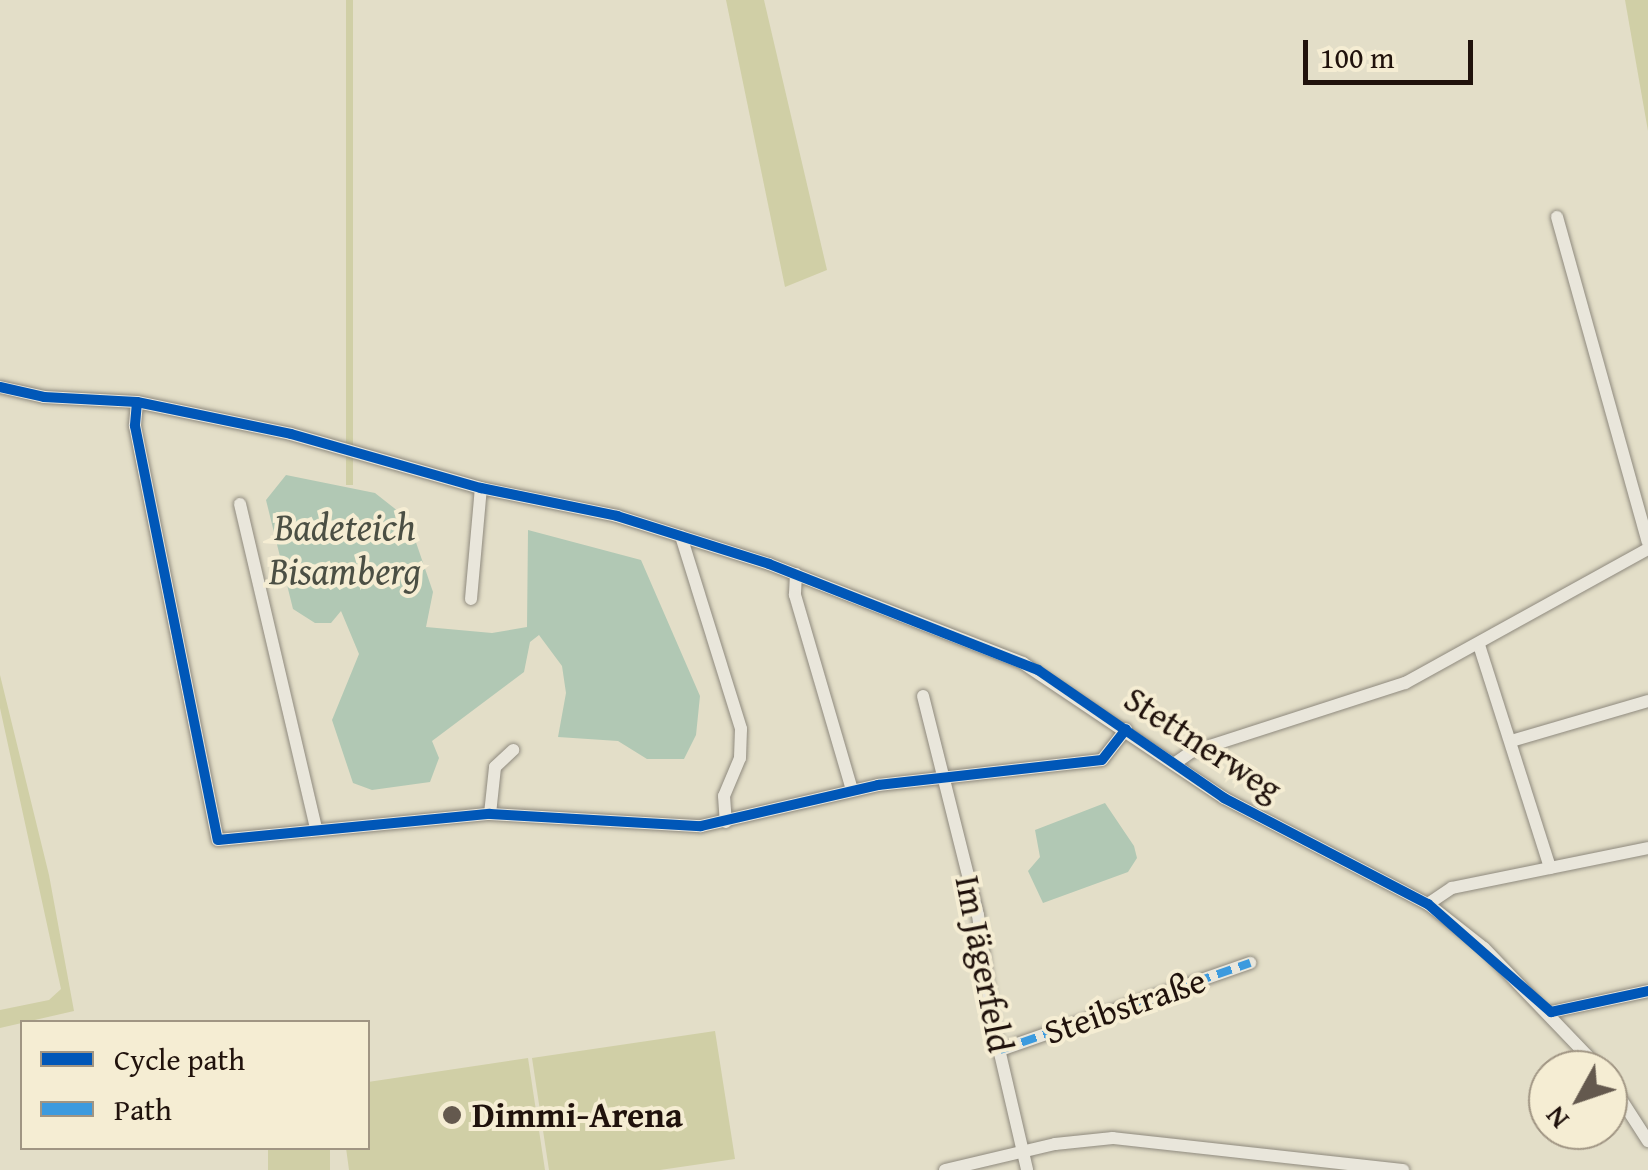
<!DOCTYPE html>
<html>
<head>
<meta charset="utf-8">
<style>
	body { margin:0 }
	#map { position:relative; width:1648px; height:1170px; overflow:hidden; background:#e3dec8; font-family:"Gentium Book Plus",serif }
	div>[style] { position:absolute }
	.green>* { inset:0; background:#d0cfa6; transform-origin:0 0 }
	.water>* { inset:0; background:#b1c8b4 }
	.roads { filter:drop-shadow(0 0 2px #8f8a7e) drop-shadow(0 0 2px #8f8a7e) }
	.minor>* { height:12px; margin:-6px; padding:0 6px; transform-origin:6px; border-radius:6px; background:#e9e6db }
	.quiet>* { height:8px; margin-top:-4px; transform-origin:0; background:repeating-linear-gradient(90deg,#3c9ade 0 15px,transparent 0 23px) }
	.cycleway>* { height:10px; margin:-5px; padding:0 5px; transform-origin:5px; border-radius:5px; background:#0057b8 }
	.dots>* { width:28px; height:28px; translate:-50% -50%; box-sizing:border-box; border:5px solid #f5edd3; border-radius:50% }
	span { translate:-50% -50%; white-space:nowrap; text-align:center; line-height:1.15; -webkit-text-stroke:8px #f5edd3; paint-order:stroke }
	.street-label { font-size:35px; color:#20120c }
	.poi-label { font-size:35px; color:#20120c; font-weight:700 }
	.left { translate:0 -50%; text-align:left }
	.water-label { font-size:38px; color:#4b4f44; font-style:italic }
	.legend { position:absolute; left:20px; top:1020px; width:350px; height:130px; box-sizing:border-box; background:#f5edd3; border:2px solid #a09583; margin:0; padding:12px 18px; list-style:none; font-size:30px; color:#20120c }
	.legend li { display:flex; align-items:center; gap:20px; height:50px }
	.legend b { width:50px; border:2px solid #a09583 }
	.north { position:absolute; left:1528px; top:1050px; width:100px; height:100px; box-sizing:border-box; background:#f5edd3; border:2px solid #a09583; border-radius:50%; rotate:230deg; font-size:28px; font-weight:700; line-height:40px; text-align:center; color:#20120c }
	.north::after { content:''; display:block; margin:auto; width:35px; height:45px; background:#64594e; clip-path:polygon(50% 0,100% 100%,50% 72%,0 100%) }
	.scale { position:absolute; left:1303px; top:40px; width:170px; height:45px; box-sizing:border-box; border:5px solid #20120c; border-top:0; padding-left:12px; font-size:30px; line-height:35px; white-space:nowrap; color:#20120c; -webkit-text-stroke:8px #f5edd3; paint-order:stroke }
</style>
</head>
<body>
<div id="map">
	<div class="green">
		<div style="left:346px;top:0;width:7px;height:485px"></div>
		<div style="clip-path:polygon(726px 0,764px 0,827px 270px,785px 287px)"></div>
		<div style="clip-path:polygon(1625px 0,1648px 0,1648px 131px)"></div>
		<div style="clip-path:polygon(0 675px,49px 875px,74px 1011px,0 1028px,0 1010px,49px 1000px,61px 989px,0 708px)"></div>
		<div style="clip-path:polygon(715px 1031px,735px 1159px,660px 1170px,549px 1170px,532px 1058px)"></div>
		<div style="clip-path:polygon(528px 1058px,545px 1170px,349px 1170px,346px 1148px,368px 1148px,368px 1082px)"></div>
		<div style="left:268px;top:1148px;width:62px;height:22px"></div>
	</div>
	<div class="water">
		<div style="clip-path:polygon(286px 475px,375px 493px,408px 519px,433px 592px,426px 627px,492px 633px,527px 627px,528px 530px,641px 560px,700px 696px,696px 735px,684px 759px,647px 759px,618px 741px,558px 737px,566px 693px,562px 666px,539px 635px,530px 642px,524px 672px,432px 741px,439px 758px,430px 782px,372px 790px,353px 783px,332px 720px,359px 654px,341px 611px,331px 623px,315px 623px,293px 609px,266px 500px)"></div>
		<div style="clip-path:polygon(1105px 803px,1134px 846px,1137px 858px,1128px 872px,1043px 903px,1028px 871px,1040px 857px,1035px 830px)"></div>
	</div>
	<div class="roads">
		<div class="minor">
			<div style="left:1557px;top:217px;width:337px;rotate:74.4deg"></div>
			<div style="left:0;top:387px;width:45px;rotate:12.8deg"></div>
			<div style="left:44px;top:397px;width:93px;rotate:3.1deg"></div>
			<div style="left:137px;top:402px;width:157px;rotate:11.7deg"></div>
			<div style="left:291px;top:434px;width:198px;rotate:15.9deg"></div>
			<div style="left:481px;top:488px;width:139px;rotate:11.6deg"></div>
			<div style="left:617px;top:516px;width:159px;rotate:17.5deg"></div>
			<div style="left:769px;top:564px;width:273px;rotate:21.3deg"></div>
			<div style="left:1023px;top:663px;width:242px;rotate:33.9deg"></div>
			<div style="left:1224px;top:798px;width:230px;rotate:27.5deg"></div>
			<div style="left:1428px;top:904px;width:71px;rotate:38.2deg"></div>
			<div style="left:1484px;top:948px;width:169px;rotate:46.2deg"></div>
			<div style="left:137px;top:402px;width:24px;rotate:95deg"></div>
			<div style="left:135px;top:426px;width:422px;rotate:78.7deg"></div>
			<div style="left:218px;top:840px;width:273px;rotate:-5.5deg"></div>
			<div style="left:490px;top:814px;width:211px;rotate:3.3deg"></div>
			<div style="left:701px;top:826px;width:182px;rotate:-13deg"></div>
			<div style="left:878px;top:785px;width:225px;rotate:-6.4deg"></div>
			<div style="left:1102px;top:760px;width:39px;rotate:-52deg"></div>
			<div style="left:240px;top:504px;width:332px;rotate:76.8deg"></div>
			<div style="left:681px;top:536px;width:202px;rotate:72.7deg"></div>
			<div style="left:741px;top:729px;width:29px;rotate:92deg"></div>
			<div style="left:740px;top:758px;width:41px;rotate:112.8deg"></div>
			<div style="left:724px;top:796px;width:26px;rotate:86deg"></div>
			<div style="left:796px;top:574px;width:21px;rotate:93deg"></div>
			<div style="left:795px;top:595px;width:203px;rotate:73.7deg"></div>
			<div style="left:471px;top:599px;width:111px;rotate:-84.9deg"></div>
			<div style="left:1479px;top:645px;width:234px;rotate:72.3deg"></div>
			<div style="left:923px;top:696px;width:226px;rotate:75.9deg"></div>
			<div style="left:978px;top:915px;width:105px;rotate:82.3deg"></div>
			<div style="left:992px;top:1019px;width:155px;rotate:76.9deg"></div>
			<div style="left:1511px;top:741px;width:143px;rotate:-16.3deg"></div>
			<div style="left:1174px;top:764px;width:21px;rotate:-35deg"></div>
			<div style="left:1191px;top:752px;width:225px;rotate:-17.9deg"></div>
			<div style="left:1405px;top:683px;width:277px;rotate:-28.9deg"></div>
			<div style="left:490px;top:814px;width:47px;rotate:-83.9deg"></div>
			<div style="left:495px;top:767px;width:25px;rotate:-43deg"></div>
			<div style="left:1428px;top:904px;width:29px;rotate:-34deg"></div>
			<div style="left:1452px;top:888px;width:200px;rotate:-11.5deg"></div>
			<div style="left:1551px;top:1012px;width:99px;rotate:-12.2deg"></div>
			<div style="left:1000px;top:1050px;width:265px;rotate:-19.2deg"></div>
			<div style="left:1608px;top:1079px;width:74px;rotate:57.2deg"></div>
			<div style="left:945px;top:1170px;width:113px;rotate:-13.3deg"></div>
			<div style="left:1055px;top:1144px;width:58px;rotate:-5.9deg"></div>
			<div style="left:1113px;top:1138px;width:292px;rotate:6.3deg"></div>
		</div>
	</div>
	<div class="quiet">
		<div style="left:1000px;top:1050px;width:265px;rotate:-19.2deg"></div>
	</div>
	<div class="cycleway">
		<div style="left:0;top:387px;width:45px;rotate:12.8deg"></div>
		<div style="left:44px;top:397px;width:93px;rotate:3.1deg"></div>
		<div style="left:137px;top:402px;width:157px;rotate:11.7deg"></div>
		<div style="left:291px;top:434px;width:198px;rotate:15.9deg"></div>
		<div style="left:481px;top:488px;width:139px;rotate:11.6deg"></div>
		<div style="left:617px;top:516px;width:159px;rotate:17.5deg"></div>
		<div style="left:769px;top:564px;width:289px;rotate:21.5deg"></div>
		<div style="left:1038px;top:670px;width:226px;rotate:34.5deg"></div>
		<div style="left:1224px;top:798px;width:230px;rotate:27.5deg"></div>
		<div style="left:1428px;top:904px;width:164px;rotate:41.3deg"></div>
		<div style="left:1551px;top:1012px;width:99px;rotate:-12.2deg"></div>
		<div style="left:137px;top:402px;width:24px;rotate:95deg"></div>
		<div style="left:135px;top:426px;width:422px;rotate:78.7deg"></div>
		<div style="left:218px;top:840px;width:273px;rotate:-5.5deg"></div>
		<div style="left:490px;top:814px;width:211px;rotate:3.3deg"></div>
		<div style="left:701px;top:826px;width:182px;rotate:-13deg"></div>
		<div style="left:878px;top:785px;width:225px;rotate:-6.4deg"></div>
		<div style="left:1102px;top:760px;width:39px;rotate:-52deg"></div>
	</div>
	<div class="dots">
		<div style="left:452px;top:1115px;background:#64594e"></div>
	</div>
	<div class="street-label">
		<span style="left:1203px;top:744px;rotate:33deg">Stettnerweg</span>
		<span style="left:984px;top:964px;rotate:79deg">Im Jägerfeld</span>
		<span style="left:1125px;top:1006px;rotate:-19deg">Steibstraße</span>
	</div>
	<div class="poi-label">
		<span class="left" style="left:472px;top:1115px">Dimmi-Arena</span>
	</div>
	<div class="water-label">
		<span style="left:345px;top:549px">Badeteich<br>Bisamberg</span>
	</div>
	<ul class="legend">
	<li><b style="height:12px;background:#0057b8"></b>Cycle path</li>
	<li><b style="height:12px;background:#3c9ade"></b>Path</li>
	</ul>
	<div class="north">N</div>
	<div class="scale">100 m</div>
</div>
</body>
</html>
